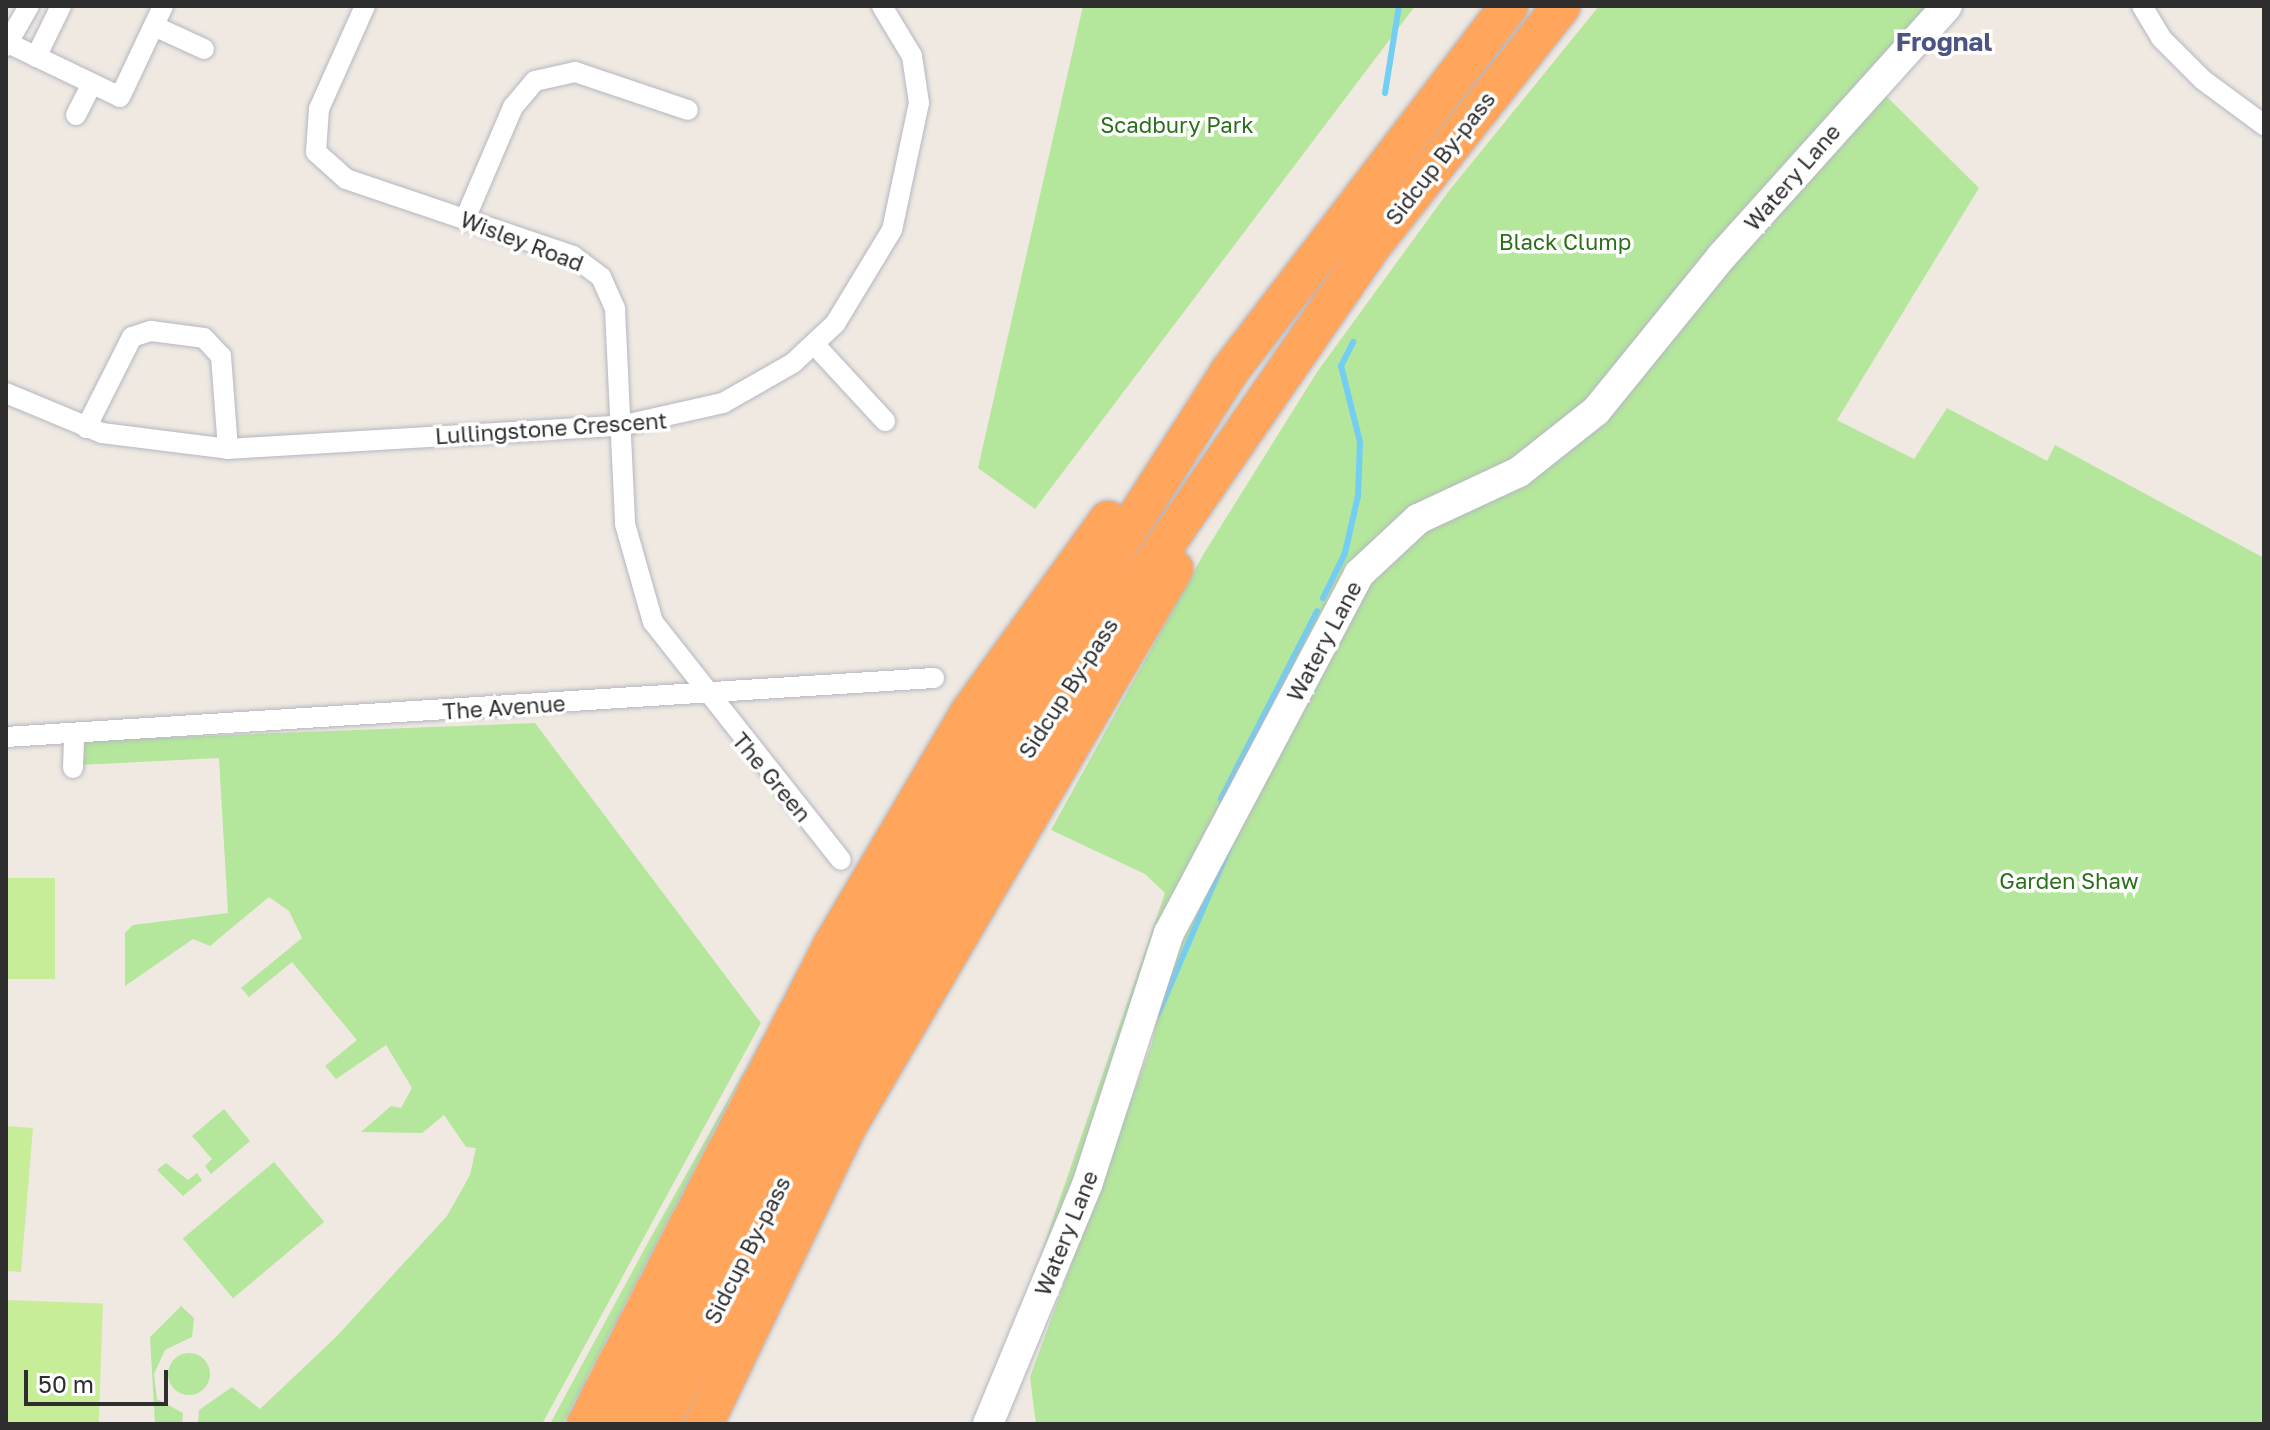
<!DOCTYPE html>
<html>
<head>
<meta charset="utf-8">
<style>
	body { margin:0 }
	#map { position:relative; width:2270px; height:1430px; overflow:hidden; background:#efe9e1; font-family:"Golos Text",sans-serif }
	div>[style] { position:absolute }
	.green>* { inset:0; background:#b4e69c; transform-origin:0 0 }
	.round { border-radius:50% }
	.pitch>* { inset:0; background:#c8ed98; transform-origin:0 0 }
	.stream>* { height:6px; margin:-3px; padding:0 3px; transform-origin:3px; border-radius:3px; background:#72cef2 }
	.roads { filter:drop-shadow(0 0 2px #b4b6c1) drop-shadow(0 0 2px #b4b6c1) }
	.street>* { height:20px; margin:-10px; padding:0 10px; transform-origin:10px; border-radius:10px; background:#fff }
	.secondary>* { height:30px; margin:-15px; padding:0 15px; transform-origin:15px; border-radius:15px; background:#fff }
	.highway>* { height:38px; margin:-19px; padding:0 19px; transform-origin:19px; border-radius:19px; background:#ffa65c }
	span { translate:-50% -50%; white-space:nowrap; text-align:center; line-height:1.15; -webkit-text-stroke:7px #fff; paint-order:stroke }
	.park-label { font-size:22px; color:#2a6f19 }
	.street-label { font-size:22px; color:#2e2e2e }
	.quarter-label { font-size:26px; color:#4c5481; font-weight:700 }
	.frame { position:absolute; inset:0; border:8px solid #2e2e2e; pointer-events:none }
	.scale { position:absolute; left:24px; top:1370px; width:144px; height:36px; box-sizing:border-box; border:4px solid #2e2e2e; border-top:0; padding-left:10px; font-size:24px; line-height:28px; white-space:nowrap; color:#2e2e2e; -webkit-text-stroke:6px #fff; paint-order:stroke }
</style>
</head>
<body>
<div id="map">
	<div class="green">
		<div style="clip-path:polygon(1083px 6px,1415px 6px,1035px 509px,978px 468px)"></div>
		<div style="clip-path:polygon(1599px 6px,1953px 6px,1589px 404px,1516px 463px,1412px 513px,1262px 739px,1035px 1271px,1165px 893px,1145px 874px,1051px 830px,1203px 555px,1317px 372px,1448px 192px)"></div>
		<div style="clip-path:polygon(1882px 92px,1979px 188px,1837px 420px,1914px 459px,1947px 408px,2047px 461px,2055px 445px,2264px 558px,2264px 1424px,1036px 1424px,1030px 1377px,1152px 1043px,1172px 947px,1319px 669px,1393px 545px,1523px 477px)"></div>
		<div style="clip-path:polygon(535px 723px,761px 1023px,542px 1424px,198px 1424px,199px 1410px,232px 1387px,260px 1409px,336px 1337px,447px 1216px,470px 1175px,476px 1148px,466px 1147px,444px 1115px,422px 1133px,361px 1132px,391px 1106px,401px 1108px,412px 1088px,386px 1045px,336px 1079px,325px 1066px,357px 1040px,292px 962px,249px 997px,241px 988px,302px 938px,289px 911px,269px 897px,210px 946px,193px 939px,125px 986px,125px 933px,133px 925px,228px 913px,219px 758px,79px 765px,79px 741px)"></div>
		<div style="clip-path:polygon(756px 1050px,563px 1424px,550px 1424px,651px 1237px)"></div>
		<div style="clip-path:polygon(224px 1109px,250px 1141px,211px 1174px,205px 1166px,212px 1159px,192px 1136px)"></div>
		<div style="left:274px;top:1162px;width:78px;height:119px;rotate:50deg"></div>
		<div style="clip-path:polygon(166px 1163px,188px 1180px,197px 1173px,202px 1180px,183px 1196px,157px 1170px)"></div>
		<div style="clip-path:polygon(181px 1306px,194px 1318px,192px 1337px,165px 1350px,154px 1374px,157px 1399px,183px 1413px,182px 1424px,155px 1424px,150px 1337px)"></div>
		<div class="round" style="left:168px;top:1353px;width:42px;height:42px"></div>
	</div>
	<div class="pitch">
		<div style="left:6px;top:878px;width:49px;height:101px"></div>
		<div style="clip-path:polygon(6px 1126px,33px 1128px,21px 1272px,6px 1271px)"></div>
		<div style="left:6px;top:1300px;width:97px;height:124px;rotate:2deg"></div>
	</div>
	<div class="stream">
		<div style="left:1385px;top:93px;width:88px;rotate:-80.9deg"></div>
		<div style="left:1323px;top:598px;width:50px;rotate:-63.9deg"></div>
		<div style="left:1345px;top:553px;width:58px;rotate:-77.2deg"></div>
		<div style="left:1358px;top:496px;width:54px;rotate:-87.9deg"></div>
		<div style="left:1360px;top:442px;width:78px;rotate:-104deg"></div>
		<div style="left:1341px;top:366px;width:27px;rotate:-63deg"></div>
		<div style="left:1221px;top:799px;width:211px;rotate:-62.9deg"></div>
		<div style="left:1158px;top:1014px;width:181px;rotate:-66.8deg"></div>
	</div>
	<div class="roads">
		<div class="street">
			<div style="left:365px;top:6px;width:113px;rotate:114.1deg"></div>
			<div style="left:319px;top:109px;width:43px;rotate:94deg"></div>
			<div style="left:316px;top:152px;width:40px;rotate:42deg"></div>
			<div style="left:346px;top:179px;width:240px;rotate:18.7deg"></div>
			<div style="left:573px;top:256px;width:35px;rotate:37deg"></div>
			<div style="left:601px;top:277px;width:35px;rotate:66deg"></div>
			<div style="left:615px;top:309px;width:215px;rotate:87.3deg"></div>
			<div style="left:625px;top:524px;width:102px;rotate:74.1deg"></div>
			<div style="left:653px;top:622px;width:303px;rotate:51.7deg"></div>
			<div style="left:2142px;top:6px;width:37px;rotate:59deg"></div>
			<div style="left:2161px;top:38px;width:59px;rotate:45deg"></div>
			<div style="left:2203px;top:80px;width:76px;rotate:36.4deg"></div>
			<div style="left:154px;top:26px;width:55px;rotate:24.7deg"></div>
			<div style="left:8px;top:43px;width:124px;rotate:25.7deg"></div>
			<div style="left:120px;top:97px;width:101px;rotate:-64.7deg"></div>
			<div style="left:6px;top:46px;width:46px;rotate:-60.1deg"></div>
			<div style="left:36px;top:57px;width:57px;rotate:-63.9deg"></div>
			<div style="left:76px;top:115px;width:35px;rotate:-63deg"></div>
			<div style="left:465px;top:219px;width:122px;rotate:-66.8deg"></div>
			<div style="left:513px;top:107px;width:34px;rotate:-50deg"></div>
			<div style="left:535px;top:81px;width:41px;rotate:-12.7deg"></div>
			<div style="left:575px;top:72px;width:119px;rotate:18.6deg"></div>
			<div style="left:814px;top:344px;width:105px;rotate:47.3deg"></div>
			<div style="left:6px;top:393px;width:104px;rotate:22.6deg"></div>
			<div style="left:102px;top:433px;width:127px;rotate:7.2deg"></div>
			<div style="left:228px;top:449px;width:393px;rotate:-3.4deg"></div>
			<div style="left:620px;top:426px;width:106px;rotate:-12.6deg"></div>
			<div style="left:723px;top:403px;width:81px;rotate:-29.7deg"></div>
			<div style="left:793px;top:363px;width:57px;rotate:-42.9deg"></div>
			<div style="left:835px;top:324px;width:110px;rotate:-58.8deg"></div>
			<div style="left:892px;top:230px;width:130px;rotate:-78deg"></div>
			<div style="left:919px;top:103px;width:48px;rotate:-98.5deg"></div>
			<div style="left:912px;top:56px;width:58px;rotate:-121deg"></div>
			<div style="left:86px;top:428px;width:102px;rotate:-63.2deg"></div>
			<div style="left:132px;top:337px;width:20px;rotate:-18deg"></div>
			<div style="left:151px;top:331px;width:53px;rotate:7.5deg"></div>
			<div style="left:204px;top:338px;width:25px;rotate:47deg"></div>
			<div style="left:221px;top:356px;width:93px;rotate:85.7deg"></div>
			<div style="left:6px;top:737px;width:930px;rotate:-3.64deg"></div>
			<div style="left:73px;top:768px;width:34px;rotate:-88deg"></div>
		</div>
		<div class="secondary">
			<div style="left:988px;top:1424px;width:259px;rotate:-67.5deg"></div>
			<div style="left:1087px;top:1185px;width:265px;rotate:-72deg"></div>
			<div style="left:1169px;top:933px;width:406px;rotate:-62.1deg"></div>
			<div style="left:1359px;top:574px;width:81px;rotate:-43deg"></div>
			<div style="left:1418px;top:519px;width:111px;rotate:-25deg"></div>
			<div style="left:1519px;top:472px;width:98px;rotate:-38.4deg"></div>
			<div style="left:1596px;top:411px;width:200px;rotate:-50.9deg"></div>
			<div style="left:1722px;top:256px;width:336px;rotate:-48deg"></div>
		</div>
		<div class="highway">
			<div style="left:586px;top:1424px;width:540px;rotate:-62.77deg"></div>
			<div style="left:833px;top:944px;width:268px;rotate:-59.5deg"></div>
			<div style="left:969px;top:713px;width:238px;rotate:-54.2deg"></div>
			<div style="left:624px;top:1424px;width:497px;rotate:-62.7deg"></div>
			<div style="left:852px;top:982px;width:359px;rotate:-59.1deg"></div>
			<div style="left:1036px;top:674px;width:358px;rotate:-57.4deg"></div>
			<div style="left:1229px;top:372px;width:461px;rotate:-52.6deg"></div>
			<div style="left:660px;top:1424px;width:479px;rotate:-62.7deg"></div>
			<div style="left:880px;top:998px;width:357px;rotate:-59deg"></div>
			<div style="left:1064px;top:692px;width:541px;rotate:-55.4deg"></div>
			<div style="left:1371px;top:247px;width:307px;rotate:-51.7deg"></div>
			<div style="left:704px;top:1424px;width:330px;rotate:-64.3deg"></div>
			<div style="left:847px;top:1127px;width:647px;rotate:-59.63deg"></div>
		</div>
	</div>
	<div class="park-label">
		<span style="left:1177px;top:125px">Scadbury Park</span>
		<span style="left:1565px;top:242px">Black Clump</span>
		<span style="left:2069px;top:881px">Garden Shaw</span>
	</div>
	<div class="street-label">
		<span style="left:1440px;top:158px;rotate:-52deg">Sidcup By-pass</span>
		<span style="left:1792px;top:177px;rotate:-49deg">Watery Lane</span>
		<span style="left:522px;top:241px;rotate:21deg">Wisley Road</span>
		<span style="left:551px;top:428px;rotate:-4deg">Lullingstone Crescent</span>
		<span style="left:1324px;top:641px;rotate:-62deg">Watery Lane</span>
		<span style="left:1068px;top:688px;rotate:-57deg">Sidcup By-pass</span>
		<span style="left:504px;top:707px;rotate:-4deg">The Avenue</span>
		<span style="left:772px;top:777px;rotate:50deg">The Green</span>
		<span style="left:1066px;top:1233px;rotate:-68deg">Watery Lane</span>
		<span style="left:747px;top:1250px;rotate:-63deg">Sidcup By-pass</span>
	</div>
	<div class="quarter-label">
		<span style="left:1944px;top:42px">Frognal</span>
	</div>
	<div class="frame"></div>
	<div class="scale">50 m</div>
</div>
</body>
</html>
